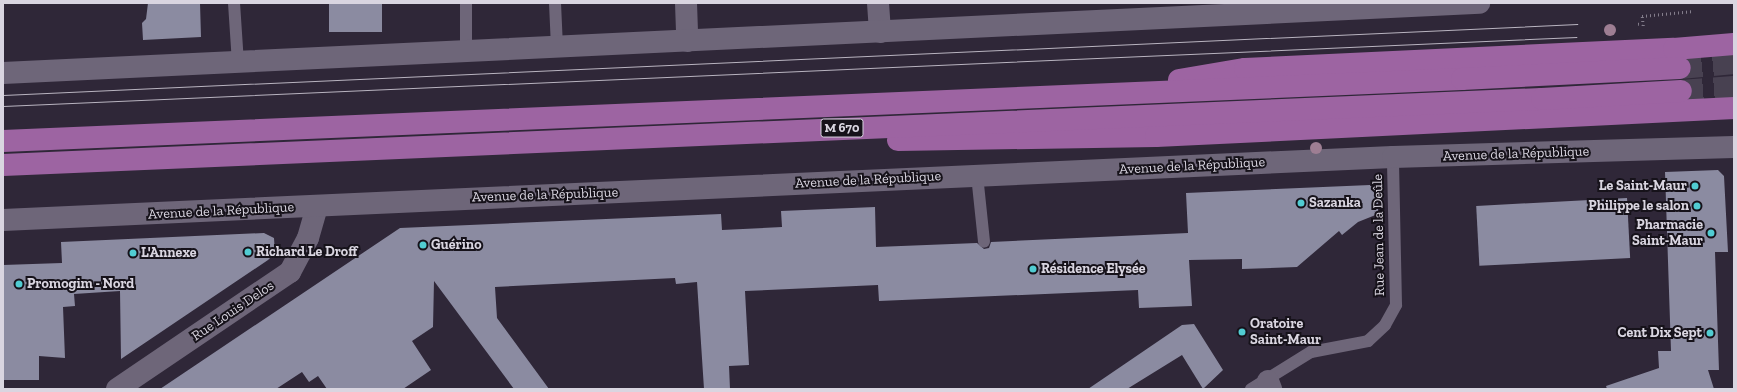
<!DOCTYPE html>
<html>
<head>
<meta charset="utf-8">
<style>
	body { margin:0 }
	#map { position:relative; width:1737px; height:392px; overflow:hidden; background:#2f2738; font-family:"Zilla Slab",serif }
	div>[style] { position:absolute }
	.building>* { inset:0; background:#8b8ba1; transform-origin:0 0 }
	.primary-tunnel>* { height:22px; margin-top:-11px; transform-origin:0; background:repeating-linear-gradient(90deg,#484151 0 22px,transparent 0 33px) }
	.path>* { height:2.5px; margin-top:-1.25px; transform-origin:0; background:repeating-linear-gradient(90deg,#837d8b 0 1px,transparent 0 4px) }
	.service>* { height:12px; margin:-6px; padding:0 6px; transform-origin:6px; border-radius:6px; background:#6e6679 }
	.minor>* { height:22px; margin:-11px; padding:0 11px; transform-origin:11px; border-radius:11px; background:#6e6679 }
	.tertiary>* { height:22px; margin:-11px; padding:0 11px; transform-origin:11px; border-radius:11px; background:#6e6679 }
	.primary>* { height:22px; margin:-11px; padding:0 11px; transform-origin:11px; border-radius:11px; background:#9d64a2 }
	.tram>* { height:1px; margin:-0.5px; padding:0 0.5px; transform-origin:0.5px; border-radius:0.5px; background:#b9b4c0 }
	.trees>* { width:12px; height:12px; margin:-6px; border-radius:50%; background:#9e7e93 }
	.dots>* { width:11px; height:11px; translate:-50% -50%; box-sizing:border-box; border:2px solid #16121a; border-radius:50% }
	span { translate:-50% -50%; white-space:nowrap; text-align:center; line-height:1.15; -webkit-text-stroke:4px #16121a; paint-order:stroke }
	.shield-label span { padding:1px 3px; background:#16121a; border:1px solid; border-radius:3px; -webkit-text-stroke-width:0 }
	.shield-label { font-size:13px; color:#d9d5e0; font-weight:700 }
	.street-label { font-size:14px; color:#d9d5e0 }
	.poi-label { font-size:14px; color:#d9d5e0; font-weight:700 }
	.right { translate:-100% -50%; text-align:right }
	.left { translate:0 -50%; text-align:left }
	.frame { position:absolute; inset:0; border:4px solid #d9d5e0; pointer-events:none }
</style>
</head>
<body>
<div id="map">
	<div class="building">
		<div style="clip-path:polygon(148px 3px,200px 3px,201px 37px,143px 40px,142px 23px,146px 19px)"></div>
		<div style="left:329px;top:3px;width:53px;height:29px"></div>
		<div style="clip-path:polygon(1718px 170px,1724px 176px,1728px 252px,1715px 252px,1719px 370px,1708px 370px,1714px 389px,1607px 389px,1606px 386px,1659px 368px,1658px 351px,1671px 351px,1665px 172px)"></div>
		<div style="clip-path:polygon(1370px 185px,1378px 197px,1378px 214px,1358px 222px,1342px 235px,1339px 231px,1297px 267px,1242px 269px,1242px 259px,1189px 260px,1192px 306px,1139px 308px,1138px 290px,879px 301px,878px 285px,745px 291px,749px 365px,729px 366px,730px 389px,704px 389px,697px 282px,676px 284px,675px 278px,495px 287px,497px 318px,549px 389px,514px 389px,434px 281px,433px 327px,412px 341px,431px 370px,403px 389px,327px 389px,318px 376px,309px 382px,302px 372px,276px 389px,160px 389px,400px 228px,721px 214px,722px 230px,782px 227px,781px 211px,875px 207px,876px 247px,977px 243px,984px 249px,989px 248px,991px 242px,1188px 233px,1186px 193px)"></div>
		<div style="left:1627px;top:198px;width:60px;height:151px;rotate:87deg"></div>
		<div style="clip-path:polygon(264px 233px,274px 238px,275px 253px,268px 260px,121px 359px,120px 291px,74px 294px,75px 306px,63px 307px,65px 358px,39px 356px,39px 380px,3px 380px,3px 265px,62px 263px,61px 242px)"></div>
		<div style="clip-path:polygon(1194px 324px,1223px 370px,1203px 389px,1182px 355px,1127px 389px,1088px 389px,1182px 325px)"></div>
	</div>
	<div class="primary-tunnel">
		<div style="left:1680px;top:68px;width:54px;rotate:-5.3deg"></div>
		<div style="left:1681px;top:91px;width:53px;rotate:-4.3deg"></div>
	</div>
	<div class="path">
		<div style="left:1638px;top:24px;width:4px;rotate:-14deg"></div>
		<div style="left:1643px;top:26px;width:10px;rotate:-96deg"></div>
		<div style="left:1642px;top:16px;width:52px;rotate:-5.5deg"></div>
	</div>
	<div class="service">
		<div style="left:234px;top:3px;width:60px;rotate:86.2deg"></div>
		<div style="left:466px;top:3px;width:49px;rotate:90deg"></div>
		<div style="left:555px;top:3px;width:44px;rotate:87.4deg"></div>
		<div style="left:977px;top:175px;width:67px;rotate:84deg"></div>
		<div style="left:1251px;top:389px;width:70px;rotate:-31.7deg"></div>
		<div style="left:1311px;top:352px;width:58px;rotate:-10.9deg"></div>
		<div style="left:1368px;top:341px;width:23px;rotate:-43deg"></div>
		<div style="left:1385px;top:325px;width:23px;rotate:-61deg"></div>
		<div style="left:1396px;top:305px;width:148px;rotate:-91.2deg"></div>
	</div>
	<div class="minor">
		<div style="left:686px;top:3px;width:38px;rotate:88deg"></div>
		<div style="left:878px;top:3px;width:29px;rotate:86deg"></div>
		<div style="left:1268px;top:381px;width:9px;rotate:69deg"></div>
		<div style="left:117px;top:389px;width:209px;rotate:-34.1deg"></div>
		<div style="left:290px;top:272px;width:38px;rotate:-62deg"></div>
		<div style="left:308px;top:238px;width:33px;rotate:-74deg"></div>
	</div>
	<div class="tertiary">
		<div style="left:3px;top:73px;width:1478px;rotate:-2.72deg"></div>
		<div style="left:3px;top:220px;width:1391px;rotate:-2.6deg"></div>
		<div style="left:1393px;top:157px;width:341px;rotate:-1.7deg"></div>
	</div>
	<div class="primary">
		<div style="left:1179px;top:80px;width:67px;rotate:-9.5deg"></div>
		<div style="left:1245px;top:69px;width:429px;rotate:-2.7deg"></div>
		<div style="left:1674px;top:49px;width:60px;rotate:-4.8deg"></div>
		<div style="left:898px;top:140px;width:258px;rotate:-0.9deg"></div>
		<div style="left:1156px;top:136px;width:579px;rotate:-2.77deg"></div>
		<div style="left:3px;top:141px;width:1460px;rotate:-2.43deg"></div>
		<div style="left:1462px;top:79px;width:218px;rotate:-2.9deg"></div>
		<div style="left:3px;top:165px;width:1540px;rotate:-2.46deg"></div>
		<div style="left:1542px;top:99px;width:139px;rotate:-3.3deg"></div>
	</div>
	<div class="tram">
		<div style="left:3px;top:95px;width:1576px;rotate:-2.58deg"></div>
		<div style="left:3px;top:106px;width:1575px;rotate:-2.51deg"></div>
	</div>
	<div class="trees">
		<div style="left:1610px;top:30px"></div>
		<div style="left:1316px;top:148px"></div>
	</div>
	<div class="dots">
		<div style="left:1695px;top:186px;background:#51ccd2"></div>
		<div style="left:1301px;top:203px;background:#51ccd2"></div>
		<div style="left:1697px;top:206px;background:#51ccd2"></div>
		<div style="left:1711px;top:233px;background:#51ccd2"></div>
		<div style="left:423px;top:245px;background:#51ccd2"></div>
		<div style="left:248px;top:252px;background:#51ccd2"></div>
		<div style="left:133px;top:253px;background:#51ccd2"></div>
		<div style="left:1033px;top:269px;background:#51ccd2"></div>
		<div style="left:19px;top:284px;background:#51ccd2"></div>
		<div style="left:1242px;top:332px;background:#51ccd2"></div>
		<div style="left:1710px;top:333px;background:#51ccd2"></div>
	</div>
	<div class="shield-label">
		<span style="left:842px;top:128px">M 670</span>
	</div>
	<div class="street-label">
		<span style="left:1516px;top:154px;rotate:-2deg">Avenue de la République</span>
		<span style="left:1192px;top:166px;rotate:-3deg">Avenue de la République</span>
		<span style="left:868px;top:180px;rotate:-3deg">Avenue de la République</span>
		<span style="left:545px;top:195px;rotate:-2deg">Avenue de la République</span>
		<span style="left:221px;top:211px;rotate:-3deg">Avenue de la République</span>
		<span style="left:1379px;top:235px;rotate:-91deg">Rue Jean de la Deûle</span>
		<span style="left:233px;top:311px;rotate:-34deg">Rue Louis Delos</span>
	</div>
	<div class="poi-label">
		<span class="right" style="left:1687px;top:186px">Le Saint-Maur</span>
		<span class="left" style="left:1309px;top:203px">Sazanka</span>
		<span class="right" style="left:1689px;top:206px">Philippe le salon</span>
		<span class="right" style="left:1703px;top:233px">Pharmacie<br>Saint-Maur</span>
		<span class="left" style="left:431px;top:245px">Guérino</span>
		<span class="left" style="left:256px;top:252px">Richard Le Droff</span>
		<span class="left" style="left:141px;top:253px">L'Annexe</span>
		<span class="left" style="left:1041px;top:269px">Résidence Elysée</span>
		<span class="left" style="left:27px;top:284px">Promogim - Nord</span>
		<span class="left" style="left:1250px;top:332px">Oratoire<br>Saint-Maur</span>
		<span class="right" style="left:1702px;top:333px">Cent Dix Sept</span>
	</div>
	<div class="frame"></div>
</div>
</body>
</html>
